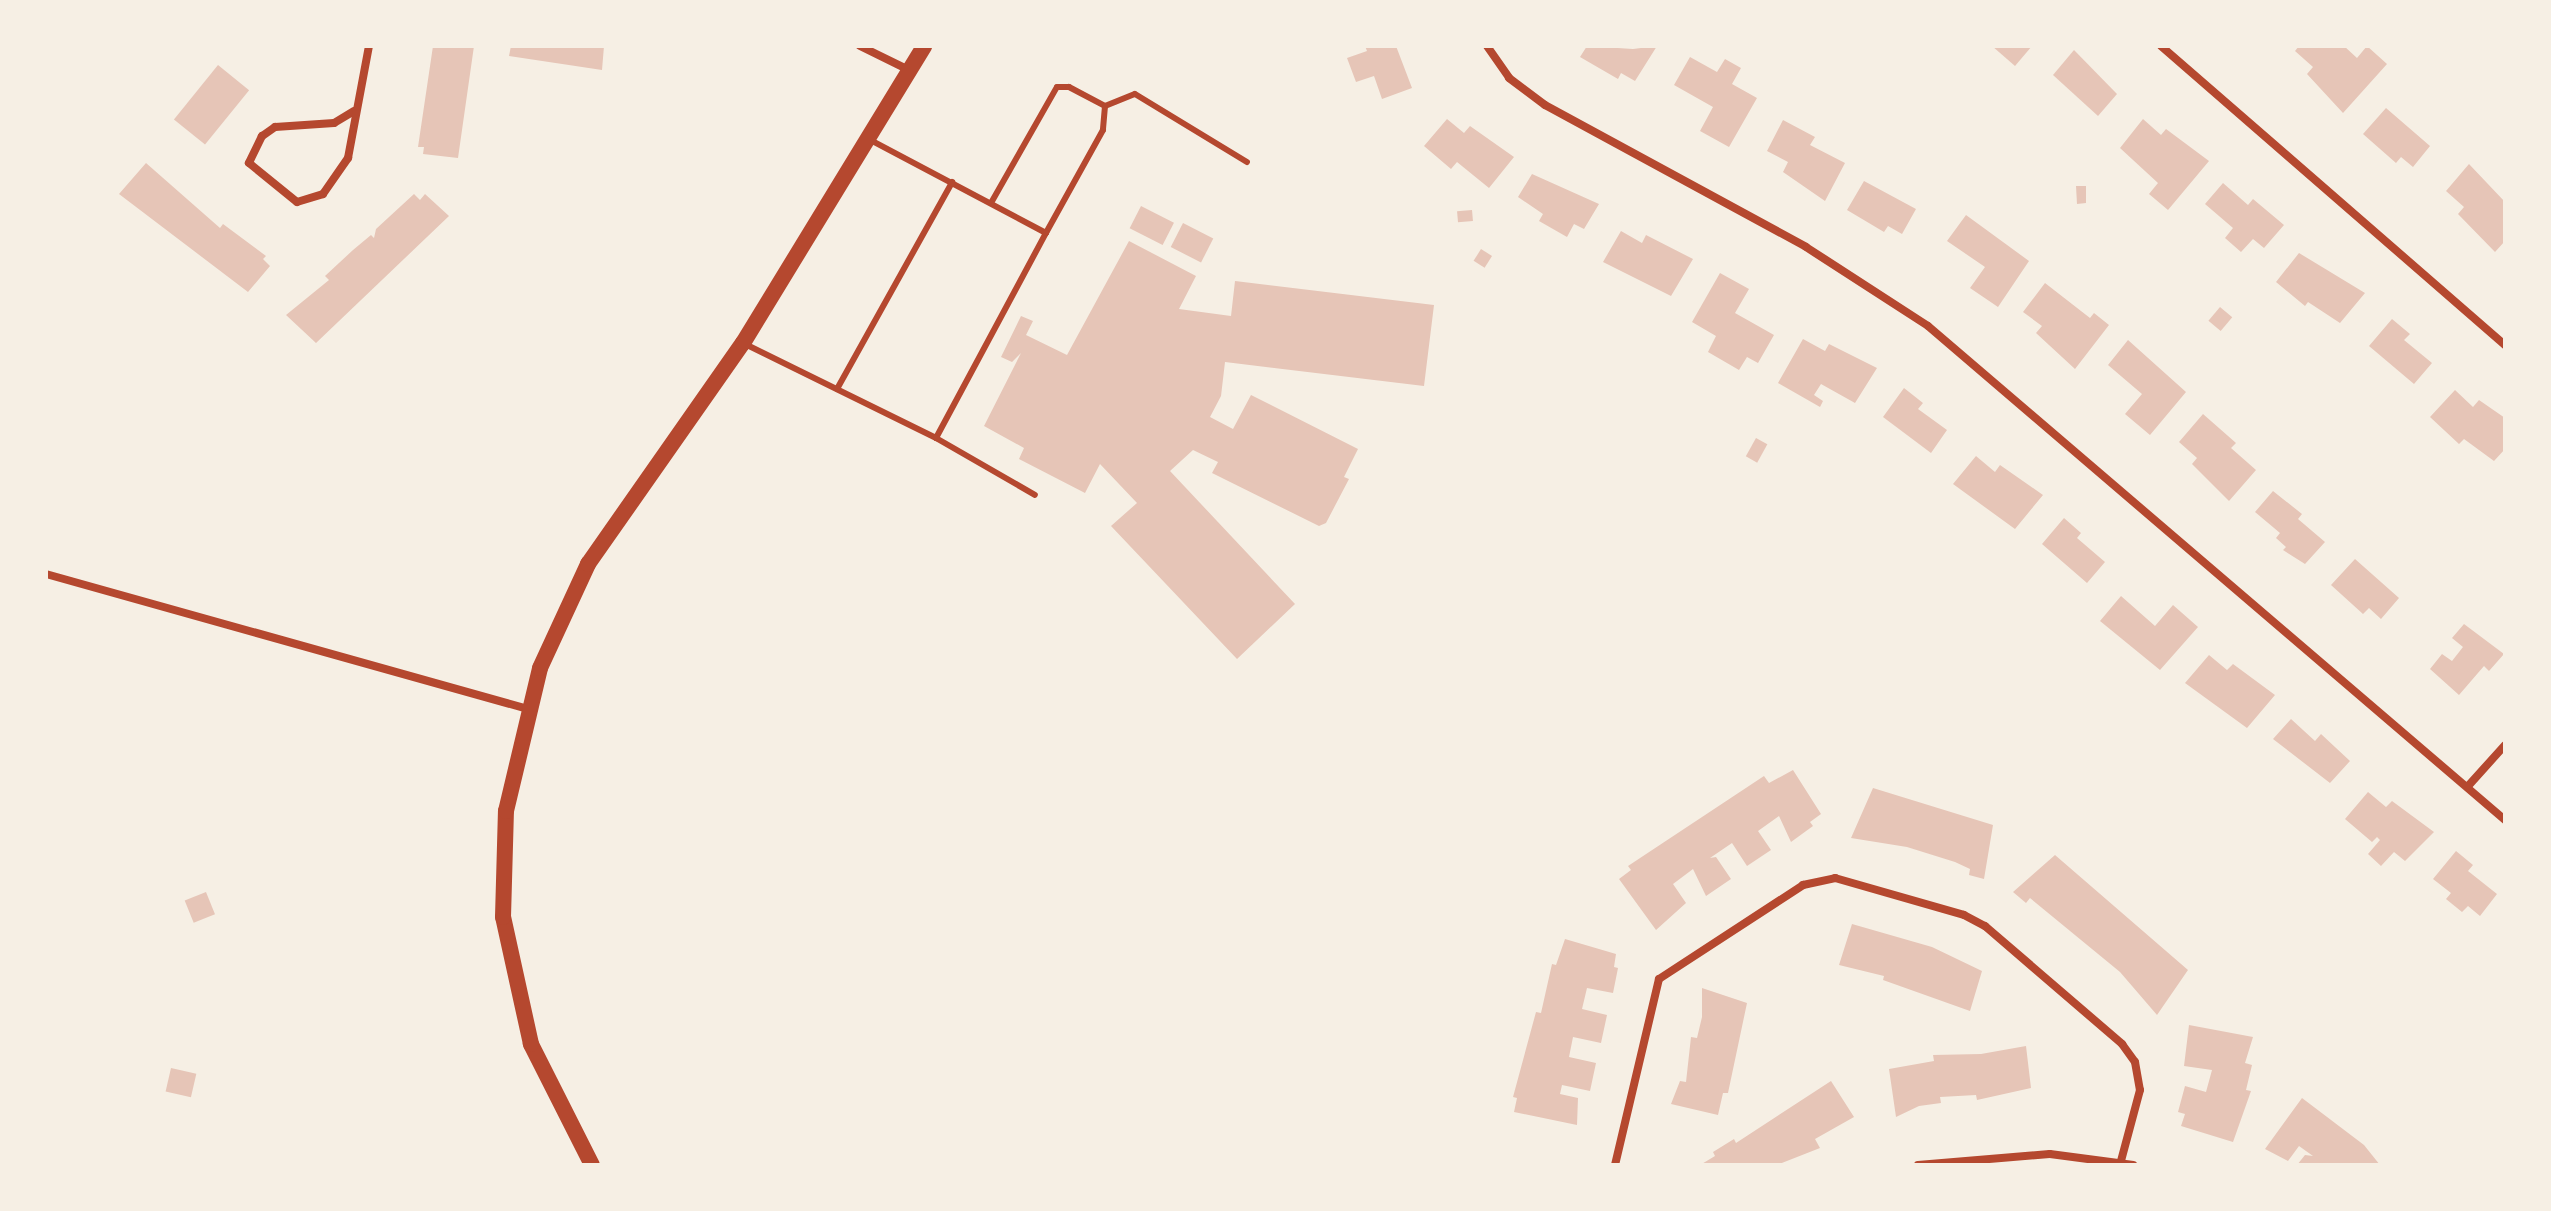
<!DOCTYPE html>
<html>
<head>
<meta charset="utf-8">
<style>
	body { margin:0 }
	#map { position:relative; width:2551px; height:1211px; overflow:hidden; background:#f6efe4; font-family:"PT Sans",sans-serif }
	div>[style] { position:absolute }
	.building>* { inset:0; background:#e6c5b7; transform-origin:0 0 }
	.service>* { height:6px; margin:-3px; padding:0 3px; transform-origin:3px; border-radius:3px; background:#b5482f }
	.minor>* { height:8px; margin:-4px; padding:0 4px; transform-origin:4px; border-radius:4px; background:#b5482f }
	.secondary>* { height:16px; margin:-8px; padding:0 8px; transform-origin:8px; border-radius:8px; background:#b5482f }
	span { translate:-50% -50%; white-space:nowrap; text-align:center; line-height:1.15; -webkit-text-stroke:8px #f6efe4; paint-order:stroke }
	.frame { position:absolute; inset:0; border:48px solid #f6efe4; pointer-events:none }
</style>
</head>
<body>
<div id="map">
	<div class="building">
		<div style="clip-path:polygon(433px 46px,474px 46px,458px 158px,423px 154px,424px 147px,418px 147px)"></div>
		<div style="clip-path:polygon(511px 46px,604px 46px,602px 70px,509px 56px)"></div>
		<div style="clip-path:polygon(1365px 46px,1396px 46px,1412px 88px,1382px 99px,1374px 76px,1356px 82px,1347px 58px,1367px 51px)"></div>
		<div style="clip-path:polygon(1587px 46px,1633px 49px,1657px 46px,1635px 81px,1621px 73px,1618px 79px,1580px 57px)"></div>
		<div style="clip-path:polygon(1992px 46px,2032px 46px,2015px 66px)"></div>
		<div style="clip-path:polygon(2299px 46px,2344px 46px,2357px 58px,2367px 46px,2387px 64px,2343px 113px,2307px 74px,2313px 67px,2295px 51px)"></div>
		<div style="clip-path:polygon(2074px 50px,2117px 94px,2098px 116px,2053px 75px)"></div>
		<div style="clip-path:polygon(1690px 57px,1717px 72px,1725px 59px,1741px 68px,1732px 84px,1757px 98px,1729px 147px,1700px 131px,1713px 107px,1674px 85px)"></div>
		<div style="left:218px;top:65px;width:40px;height:70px;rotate:39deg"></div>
		<div style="clip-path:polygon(2386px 108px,2430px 146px,2413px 167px,2401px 157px,2396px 163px,2363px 134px)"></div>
		<div style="clip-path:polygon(1447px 119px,1464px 133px,1470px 126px,1514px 157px,1489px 188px,1457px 162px,1451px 169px,1424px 146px)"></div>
		<div style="clip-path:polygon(2143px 119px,2161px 135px,2166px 129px,2209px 161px,2168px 210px,2149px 194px,2158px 183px,2120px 148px)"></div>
		<div style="clip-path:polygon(1783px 120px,1815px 137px,1810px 145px,1845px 163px,1825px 201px,1783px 172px,1788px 162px,1767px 151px)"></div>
		<div style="clip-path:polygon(146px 163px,220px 228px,223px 224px,266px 256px,263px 259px,270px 266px,248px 292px,119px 194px)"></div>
		<div style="clip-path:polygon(2469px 164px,2505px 202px,2505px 241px,2495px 252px,2458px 214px,2464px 207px,2446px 191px)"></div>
		<div style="clip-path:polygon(1532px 174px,1599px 204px,1584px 229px,1574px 224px,1567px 237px,1539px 221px,1543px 214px,1518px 197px)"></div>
		<div style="clip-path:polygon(1864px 181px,1916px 209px,1902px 234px,1888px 226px,1884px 232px,1847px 210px)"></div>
		<div style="clip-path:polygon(2223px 183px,2248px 205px,2253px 199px,2284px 225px,2264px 248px,2253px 239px,2241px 252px,2225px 238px,2233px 228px,2205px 204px)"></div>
		<div style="clip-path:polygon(2076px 186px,2086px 186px,2086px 203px,2077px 204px)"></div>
		<div style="clip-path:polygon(414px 194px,420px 200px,425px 194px,449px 216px,316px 343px,286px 315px,329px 280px,325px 276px,353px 250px,371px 235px,374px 238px,376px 229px)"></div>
		<div style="left:1141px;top:206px;width:37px;height:25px;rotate:27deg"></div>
		<div style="left:1472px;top:210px;width:11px;height:15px;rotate:85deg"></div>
		<div style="clip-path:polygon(1966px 215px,2029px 261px,1998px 307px,1970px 288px,1985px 267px,1947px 241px)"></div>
		<div style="left:1183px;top:223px;width:34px;height:27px;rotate:27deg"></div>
		<div style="clip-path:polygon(1621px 231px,1642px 243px,1646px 235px,1693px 259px,1671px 296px,1603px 262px)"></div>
		<div style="clip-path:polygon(1129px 241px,1196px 276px,1179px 309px,1231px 316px,1235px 281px,1434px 305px,1424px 386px,1225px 362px,1221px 396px,1210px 417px,1233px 429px,1251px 395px,1358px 449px,1344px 477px,1349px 479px,1326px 523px,1319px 526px,1212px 473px,1218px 462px,1193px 450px,1170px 471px,1295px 604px,1237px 659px,1111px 526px,1137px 503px,1100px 464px,1085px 493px,1019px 459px,1024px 448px,984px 426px,1021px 353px,1012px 362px,1001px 357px,1021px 316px,1033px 321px,1026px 335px,1067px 355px)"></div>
		<div style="left:1481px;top:249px;width:13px;height:14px;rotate:32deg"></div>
		<div style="clip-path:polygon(2299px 253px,2365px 293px,2340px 323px,2308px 302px,2305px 306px,2276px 282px)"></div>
		<div style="clip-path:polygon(1720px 273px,1749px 289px,1735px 313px,1774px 335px,1758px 363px,1747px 357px,1739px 370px,1708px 352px,1716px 336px,1692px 322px)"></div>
		<div style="clip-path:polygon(2045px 283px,2090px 318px,2094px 313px,2109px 325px,2075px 369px,2036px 333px,2042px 326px,2023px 312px)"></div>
		<div style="left:2220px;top:307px;width:16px;height:18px;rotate:40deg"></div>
		<div style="clip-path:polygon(2392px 319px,2410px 334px,2404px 340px,2432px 363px,2414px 384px,2369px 346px)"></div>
		<div style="clip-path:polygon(1803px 339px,1825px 351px,1829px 344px,1877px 368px,1855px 403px,1821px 384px,1814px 395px,1823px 401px,1820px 407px,1778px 383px)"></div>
		<div style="clip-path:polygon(2128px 340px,2186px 392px,2150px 435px,2125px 414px,2142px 394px,2108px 365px)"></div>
		<div style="clip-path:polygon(1904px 388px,1923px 403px,1918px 409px,1947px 430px,1931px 453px,1883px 417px)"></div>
		<div style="clip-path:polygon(2455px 390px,2473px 407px,2479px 400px,2505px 418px,2505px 449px,2494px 461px,2464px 439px,2459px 444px,2430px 417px)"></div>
		<div style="clip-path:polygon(2203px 414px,2236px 443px,2231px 448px,2256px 470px,2229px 501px,2192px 464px,2197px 458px,2179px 442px)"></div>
		<div style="left:1756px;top:438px;width:13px;height:21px;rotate:29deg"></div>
		<div style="clip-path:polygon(1976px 456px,1995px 472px,2000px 465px,2043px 495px,2015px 529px,1953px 484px)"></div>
		<div style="clip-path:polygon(2273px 491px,2302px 514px,2298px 519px,2325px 542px,2305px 564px,2283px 550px,2286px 547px,2276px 538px,2280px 533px,2255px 512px)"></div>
		<div style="clip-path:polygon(2064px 518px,2081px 533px,2077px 538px,2105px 562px,2087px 583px,2042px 544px)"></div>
		<div style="clip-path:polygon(2355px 559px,2399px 598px,2381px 619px,2369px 608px,2363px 614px,2331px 585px)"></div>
		<div style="clip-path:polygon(2121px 596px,2155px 626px,2173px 605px,2198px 627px,2160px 670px,2100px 621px)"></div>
		<div style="clip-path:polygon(2464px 624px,2504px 654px,2489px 671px,2484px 666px,2459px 695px,2430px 669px,2442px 654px,2452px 661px,2463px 647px,2452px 638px)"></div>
		<div style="clip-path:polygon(2209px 655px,2227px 670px,2233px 664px,2275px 695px,2247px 728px,2185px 683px)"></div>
		<div style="clip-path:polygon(2291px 719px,2315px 741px,2321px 734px,2350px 761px,2330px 783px,2273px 739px)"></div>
		<div style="clip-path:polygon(1793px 770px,1821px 814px,1810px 822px,1813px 826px,1791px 842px,1779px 816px,1758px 831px,1771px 850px,1747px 866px,1732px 843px,1710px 858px,1716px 857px,1731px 879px,1706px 896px,1693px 869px,1673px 884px,1686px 903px,1656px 930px,1619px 879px,1631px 870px,1628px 866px,1764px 776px,1769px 783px)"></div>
		<div style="clip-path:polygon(1873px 788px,1993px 825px,1984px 879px,1969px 875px,1970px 869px,1955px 862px,1907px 847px,1851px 838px)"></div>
		<div style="clip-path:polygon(2368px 792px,2386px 807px,2392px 801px,2434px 832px,2405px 861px,2394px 852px,2381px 866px,2368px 854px,2380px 840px,2377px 837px,2372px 842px,2345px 819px)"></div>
		<div style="clip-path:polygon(2456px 851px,2473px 865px,2468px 871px,2497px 894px,2480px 916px,2468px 906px,2462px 912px,2446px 899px,2451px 893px,2433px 879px)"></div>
		<div style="clip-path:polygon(2055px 855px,2188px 970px,2157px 1015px,2120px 972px,2030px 898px,2026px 903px,2013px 892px)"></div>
		<div style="left:206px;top:892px;width:24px;height:23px;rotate:68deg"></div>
		<div style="clip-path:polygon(1852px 924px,1932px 947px,1982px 971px,1970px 1011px,1883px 980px,1884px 976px,1839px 965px)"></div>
		<div style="clip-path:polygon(1565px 939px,1616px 954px,1614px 967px,1618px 968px,1613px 993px,1587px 988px,1582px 1009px,1607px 1015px,1601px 1043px,1573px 1037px,1569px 1057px,1596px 1063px,1590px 1091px,1562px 1085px,1560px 1094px,1578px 1098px,1577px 1125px,1514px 1112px,1517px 1098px,1513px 1097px,1536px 1012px,1541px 1013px,1552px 964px,1556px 965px)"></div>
		<div style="clip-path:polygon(1702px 988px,1747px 1003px,1728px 1093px,1723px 1093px,1718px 1115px,1671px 1104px,1680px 1081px,1686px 1082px,1691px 1037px,1697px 1038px,1702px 1017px)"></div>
		<div style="clip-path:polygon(2189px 1025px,2253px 1037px,2245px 1063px,2252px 1065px,2246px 1090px,2251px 1091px,2233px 1142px,2181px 1126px,2185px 1114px,2178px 1112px,2185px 1086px,2206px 1092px,2212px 1070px,2184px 1066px)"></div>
		<div style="clip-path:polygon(2026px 1046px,2031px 1088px,1977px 1100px,1976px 1095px,1940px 1097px,1941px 1103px,1919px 1106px,1896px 1117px,1889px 1069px,1934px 1061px,1933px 1055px,1981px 1054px)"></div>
		<div style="left:171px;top:1068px;width:26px;height:24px;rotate:13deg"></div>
		<div style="clip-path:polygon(1831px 1081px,1854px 1117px,1815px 1139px,1820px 1148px,1777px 1165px,1700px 1165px,1715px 1156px,1713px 1152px,1734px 1139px,1736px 1143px)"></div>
		<div style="clip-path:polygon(2302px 1098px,2364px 1145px,2380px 1165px,2297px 1165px,2305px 1155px,2313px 1156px,2299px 1146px,2288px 1161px,2265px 1149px)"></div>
	</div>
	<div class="service">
		<div style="left:1105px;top:106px;width:32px;rotate:-22deg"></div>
		<div style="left:1135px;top:94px;width:131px;rotate:31.3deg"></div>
		<div style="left:991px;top:203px;width:133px;rotate:-60.4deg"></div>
		<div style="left:1057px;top:87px;width:12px"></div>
		<div style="left:1069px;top:87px;width:41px;rotate:27.8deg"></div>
		<div style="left:1105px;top:106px;width:24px;rotate:95deg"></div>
		<div style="left:1103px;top:130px;width:118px;rotate:119deg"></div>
		<div style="left:745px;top:344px;width:213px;rotate:26.2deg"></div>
		<div style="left:936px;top:438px;width:233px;rotate:-61.8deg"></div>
		<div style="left:1046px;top:233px;width:199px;rotate:-152.1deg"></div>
		<div style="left:837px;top:389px;width:237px;rotate:-60.9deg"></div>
		<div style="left:936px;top:438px;width:114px;rotate:29.9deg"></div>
	</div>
	<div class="minor">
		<div style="left:860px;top:46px;width:57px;rotate:26.1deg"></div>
		<div style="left:1487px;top:46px;width:39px;rotate:55deg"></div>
		<div style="left:1509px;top:78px;width:45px;rotate:36.9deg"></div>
		<div style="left:1545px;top:105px;width:297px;rotate:28.5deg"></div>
		<div style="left:1806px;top:247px;width:145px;rotate:32.9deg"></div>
		<div style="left:1928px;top:326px;width:760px;rotate:40.57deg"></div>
		<div style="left:2161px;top:46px;width:456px;rotate:41deg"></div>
		<div style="left:354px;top:111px;width:23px;rotate:149deg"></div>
		<div style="left:334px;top:123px;width:59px;rotate:176.1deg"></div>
		<div style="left:275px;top:127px;width:16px;rotate:145deg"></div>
		<div style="left:262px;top:136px;width:30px;rotate:116deg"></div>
		<div style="left:249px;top:163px;width:62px;rotate:39.1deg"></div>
		<div style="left:297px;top:202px;width:27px;rotate:-17deg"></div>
		<div style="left:323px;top:194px;width:44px;rotate:-55.2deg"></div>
		<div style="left:348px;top:158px;width:114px;rotate:-79.4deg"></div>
		<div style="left:46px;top:574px;width:501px;rotate:15.65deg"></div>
		<div style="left:2469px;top:785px;width:54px;rotate:-48deg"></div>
		<div style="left:1615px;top:1165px;width:191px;rotate:-76.7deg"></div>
		<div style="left:1659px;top:979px;width:172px;rotate:-33.1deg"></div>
		<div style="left:1803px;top:885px;width:33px;rotate:-12deg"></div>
		<div style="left:1835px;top:878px;width:134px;rotate:16deg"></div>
		<div style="left:1964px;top:915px;width:24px;rotate:28deg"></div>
		<div style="left:1985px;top:926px;width:181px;rotate:40.7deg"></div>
		<div style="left:2122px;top:1044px;width:22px;rotate:54deg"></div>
		<div style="left:2135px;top:1062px;width:28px;rotate:80deg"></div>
		<div style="left:2140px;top:1090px;width:73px;rotate:105deg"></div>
		<div style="left:1918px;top:1165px;width:132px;rotate:-4.8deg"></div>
		<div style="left:2050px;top:1154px;width:84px;rotate:7.5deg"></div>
	</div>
	<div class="secondary">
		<div style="left:592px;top:1165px;width:136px;rotate:-116.8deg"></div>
		<div style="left:531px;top:1044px;width:130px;rotate:-102.4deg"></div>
		<div style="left:503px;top:917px;width:106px;rotate:-88.4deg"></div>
		<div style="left:506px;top:811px;width:147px;rotate:-76.6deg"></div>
		<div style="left:540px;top:668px;width:115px;rotate:-65.2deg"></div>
		<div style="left:588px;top:564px;width:270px;rotate:-55deg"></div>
		<div style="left:743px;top:343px;width:348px;rotate:-58.6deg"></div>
	</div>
	<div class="frame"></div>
</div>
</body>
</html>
